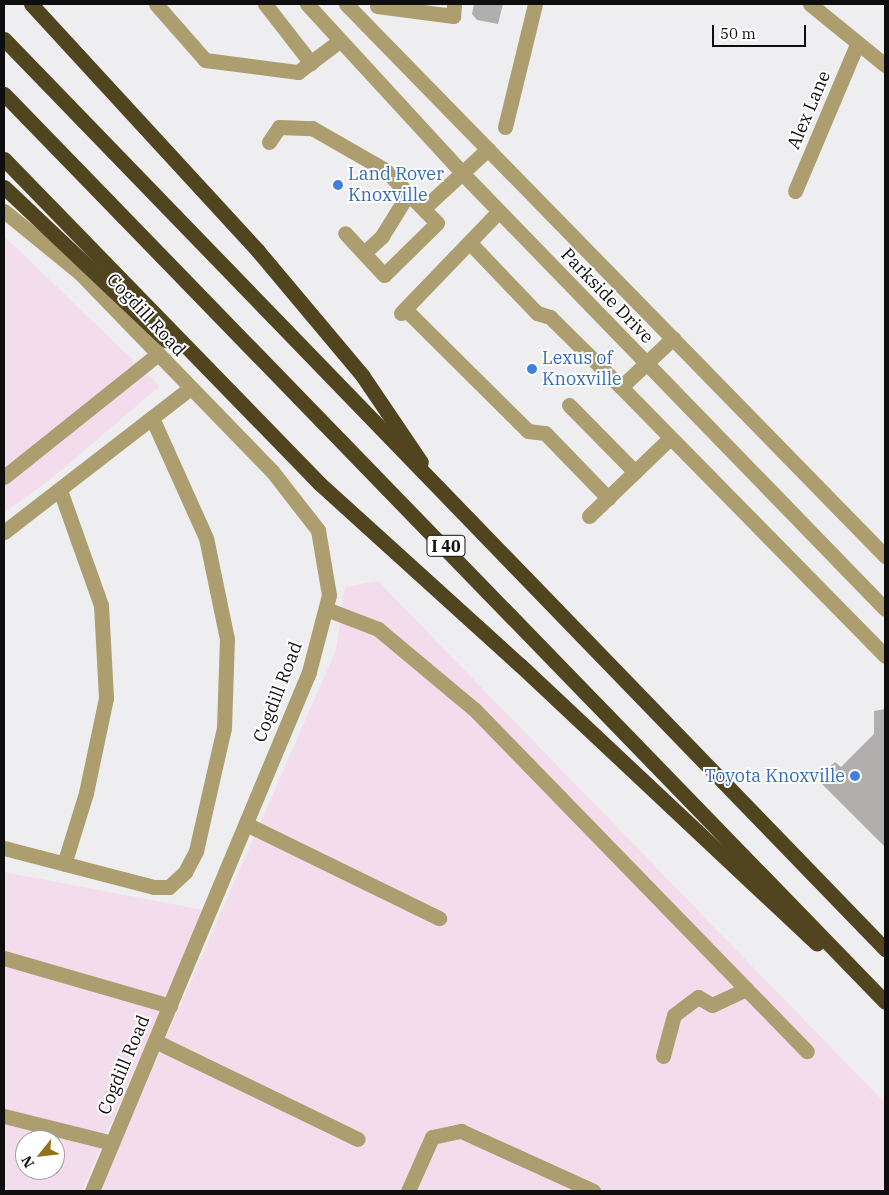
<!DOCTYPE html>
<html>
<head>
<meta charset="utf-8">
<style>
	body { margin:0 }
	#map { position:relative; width:889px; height:1195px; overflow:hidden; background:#eeeef1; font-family:"IBM Plex Serif",serif }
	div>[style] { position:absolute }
	.industrial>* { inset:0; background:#f3ddec }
	.building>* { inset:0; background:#b1aeae }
	.minor>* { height:15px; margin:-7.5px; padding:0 7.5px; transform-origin:7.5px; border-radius:7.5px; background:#ac9e6f }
	.highway>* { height:15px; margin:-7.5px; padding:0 7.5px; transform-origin:7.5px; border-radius:7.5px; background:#51451f }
	.dots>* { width:14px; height:14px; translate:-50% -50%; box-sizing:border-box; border:2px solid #fff; border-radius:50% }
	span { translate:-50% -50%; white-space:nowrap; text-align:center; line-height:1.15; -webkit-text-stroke:4px #fff; paint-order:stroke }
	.shield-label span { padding:1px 4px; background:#fff; border:1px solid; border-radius:4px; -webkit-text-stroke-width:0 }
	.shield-label { font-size:16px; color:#0e0e0f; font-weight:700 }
	.street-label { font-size:18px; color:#0e0e0f }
	.shop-label { font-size:18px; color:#366cbe }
	.left { translate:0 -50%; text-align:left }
	.right { translate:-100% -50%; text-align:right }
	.frame { position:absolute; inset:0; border:5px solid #0e0e0f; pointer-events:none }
	.north { position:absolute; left:15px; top:1130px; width:50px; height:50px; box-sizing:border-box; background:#fff; border:1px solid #9f9f9f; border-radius:50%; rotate:241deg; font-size:14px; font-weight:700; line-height:20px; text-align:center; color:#0e0e0f }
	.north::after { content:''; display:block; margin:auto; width:18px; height:22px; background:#93731a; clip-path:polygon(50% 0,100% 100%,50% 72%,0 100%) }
	.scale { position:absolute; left:712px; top:25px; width:94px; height:22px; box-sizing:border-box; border:2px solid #0e0e0f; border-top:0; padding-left:6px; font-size:15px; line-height:18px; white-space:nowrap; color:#0e0e0f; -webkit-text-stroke:4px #fff; paint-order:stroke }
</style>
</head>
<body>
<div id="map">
	<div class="industrial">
		<div style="clip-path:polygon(4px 236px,160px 386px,52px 478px,4px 513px)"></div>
		<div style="clip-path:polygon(378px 581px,885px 1103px,885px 1191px,99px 1191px,336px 650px,345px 587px)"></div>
		<div style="clip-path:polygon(evenodd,4px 872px,204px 910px,82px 1191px,4px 1191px,4px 872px,25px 1140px,55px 1140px,55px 1170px,25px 1170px,25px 1140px)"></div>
	</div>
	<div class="building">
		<div style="clip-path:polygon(474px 4px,503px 4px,498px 24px,477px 20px,472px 14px)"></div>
		<div style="clip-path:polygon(885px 709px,885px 847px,822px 784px,826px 778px,822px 773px,835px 762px,841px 767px,874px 734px,874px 711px)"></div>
	</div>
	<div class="minor">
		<div style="left:156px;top:4px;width:74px;rotate:48.8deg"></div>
		<div style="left:205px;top:60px;width:94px;rotate:7.4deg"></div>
		<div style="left:298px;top:72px;width:50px;rotate:-36.9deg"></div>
		<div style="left:265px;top:4px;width:75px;rotate:52.1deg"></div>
		<div style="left:307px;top:4px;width:234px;rotate:47.4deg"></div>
		<div style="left:465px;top:176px;width:603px;rotate:45.87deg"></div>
		<div style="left:346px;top:4px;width:772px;rotate:45.68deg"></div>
		<div style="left:810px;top:4px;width:97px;rotate:39.1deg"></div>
		<div style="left:377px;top:6px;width:77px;rotate:7.5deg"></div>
		<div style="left:453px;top:16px;width:12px;rotate:-85deg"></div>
		<div style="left:505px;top:127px;width:127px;rotate:-76.3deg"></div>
		<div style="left:269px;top:142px;width:18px;rotate:-56deg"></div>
		<div style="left:279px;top:127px;width:33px;rotate:2deg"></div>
		<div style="left:312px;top:128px;width:84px;rotate:29.9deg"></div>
		<div style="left:385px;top:170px;width:74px;rotate:45.5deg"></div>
		<div style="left:437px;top:223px;width:74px;rotate:135.5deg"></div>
		<div style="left:384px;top:275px;width:57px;rotate:-132.9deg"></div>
		<div style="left:795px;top:191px;width:160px;rotate:-67.1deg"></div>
		<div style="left:424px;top:208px;width:87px;rotate:-42.7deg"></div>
		<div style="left:4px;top:211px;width:98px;rotate:39.2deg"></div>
		<div style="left:80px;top:273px;width:276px;rotate:45.9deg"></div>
		<div style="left:272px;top:471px;width:75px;rotate:52.1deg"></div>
		<div style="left:318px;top:530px;width:66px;rotate:80.4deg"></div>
		<div style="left:329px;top:595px;width:80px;rotate:104.6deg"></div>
		<div style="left:309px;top:672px;width:563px;rotate:112.69deg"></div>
		<div style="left:470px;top:243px;width:97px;rotate:46.3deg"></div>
		<div style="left:537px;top:313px;width:14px;rotate:17deg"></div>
		<div style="left:550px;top:317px;width:100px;rotate:44.6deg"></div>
		<div style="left:364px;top:253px;width:25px;rotate:-43deg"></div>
		<div style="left:382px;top:236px;width:49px;rotate:-58.2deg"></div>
		<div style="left:405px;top:309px;width:173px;rotate:44.8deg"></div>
		<div style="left:528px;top:431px;width:17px;rotate:7deg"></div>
		<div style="left:545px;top:433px;width:91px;rotate:45.9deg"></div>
		<div style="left:401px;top:313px;width:141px;rotate:-46.1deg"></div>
		<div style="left:673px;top:338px;width:71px;rotate:136.7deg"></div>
		<div style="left:621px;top:387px;width:377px;rotate:45.5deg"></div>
		<div style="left:569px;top:405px;width:94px;rotate:45.4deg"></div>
		<div style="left:4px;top:477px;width:196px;rotate:-38.6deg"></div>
		<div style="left:60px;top:490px;width:122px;rotate:70.4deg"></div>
		<div style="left:101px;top:605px;width:93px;rotate:86.9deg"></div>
		<div style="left:106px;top:698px;width:97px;rotate:101.9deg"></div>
		<div style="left:86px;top:793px;width:74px;rotate:107.2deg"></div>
		<div style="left:589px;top:516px;width:112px;rotate:-43.9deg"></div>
		<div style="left:4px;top:532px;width:235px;rotate:-37.7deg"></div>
		<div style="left:326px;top:609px;width:56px;rotate:21deg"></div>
		<div style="left:378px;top:629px;width:126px;rotate:39.9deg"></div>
		<div style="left:475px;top:710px;width:476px;rotate:45.8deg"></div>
		<div style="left:246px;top:824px;width:215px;rotate:26deg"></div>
		<div style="left:4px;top:848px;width:155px;rotate:14.6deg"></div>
		<div style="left:154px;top:887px;width:15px"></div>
		<div style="left:169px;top:887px;width:22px;rotate:-43deg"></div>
		<div style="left:185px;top:872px;width:24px;rotate:-62deg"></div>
		<div style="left:196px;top:851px;width:126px;rotate:-77.2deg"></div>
		<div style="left:224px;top:728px;width:89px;rotate:-88.1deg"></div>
		<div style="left:227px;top:639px;width:103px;rotate:-101.7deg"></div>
		<div style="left:206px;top:538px;width:132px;rotate:-114.2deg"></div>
		<div style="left:4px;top:958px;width:173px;rotate:16.1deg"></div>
		<div style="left:155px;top:1041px;width:225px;rotate:25.8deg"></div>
		<div style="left:663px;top:1056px;width:42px;rotate:-75deg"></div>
		<div style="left:674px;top:1015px;width:30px;rotate:-37deg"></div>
		<div style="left:698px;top:997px;width:16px;rotate:30deg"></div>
		<div style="left:712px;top:1005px;width:38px;rotate:-25deg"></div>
		<div style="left:4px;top:1116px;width:111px;rotate:14deg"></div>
		<div style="left:408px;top:1191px;width:59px;rotate:-66deg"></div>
		<div style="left:432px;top:1137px;width:30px;rotate:-12deg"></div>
		<div style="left:461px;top:1131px;width:145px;rotate:24.4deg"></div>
	</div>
	<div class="highway">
		<div style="left:31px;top:4px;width:335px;rotate:47.4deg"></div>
		<div style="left:258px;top:251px;width:162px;rotate:50deg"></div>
		<div style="left:362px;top:375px;width:105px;rotate:55.9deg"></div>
		<div style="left:4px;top:39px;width:1267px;rotate:45.93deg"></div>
		<div style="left:4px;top:94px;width:1265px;rotate:45.86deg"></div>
		<div style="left:4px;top:159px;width:452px;rotate:45.8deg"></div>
		<div style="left:319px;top:483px;width:271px;rotate:42.2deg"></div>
		<div style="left:520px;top:665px;width:407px;rotate:43.2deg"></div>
		<div style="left:4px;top:187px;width:223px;rotate:43.4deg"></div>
	</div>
	<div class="dots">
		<div style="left:338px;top:185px;background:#3f7fe0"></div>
		<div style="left:532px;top:369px;background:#3f7fe0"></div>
		<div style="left:855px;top:776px;background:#3f7fe0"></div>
	</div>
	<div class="shield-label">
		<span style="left:446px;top:546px">I 40</span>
	</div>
	<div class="street-label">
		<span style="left:809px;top:110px;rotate:-67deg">Alex Lane</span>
		<span style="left:607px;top:296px;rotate:46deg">Parkside Drive</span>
		<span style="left:146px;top:315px;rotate:47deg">Cogdill Road</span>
		<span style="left:278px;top:692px;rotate:-69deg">Cogdill Road</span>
		<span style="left:124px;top:1065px;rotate:-67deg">Cogdill Road</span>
	</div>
	<div class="shop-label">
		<span class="left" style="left:348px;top:185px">Land Rover<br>Knoxville</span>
		<span class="left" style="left:542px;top:369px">Lexus of<br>Knoxville</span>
		<span class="right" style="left:845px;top:776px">Toyota Knoxville</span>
	</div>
	<div class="frame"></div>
	<div class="north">N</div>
	<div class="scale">50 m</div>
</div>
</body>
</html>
